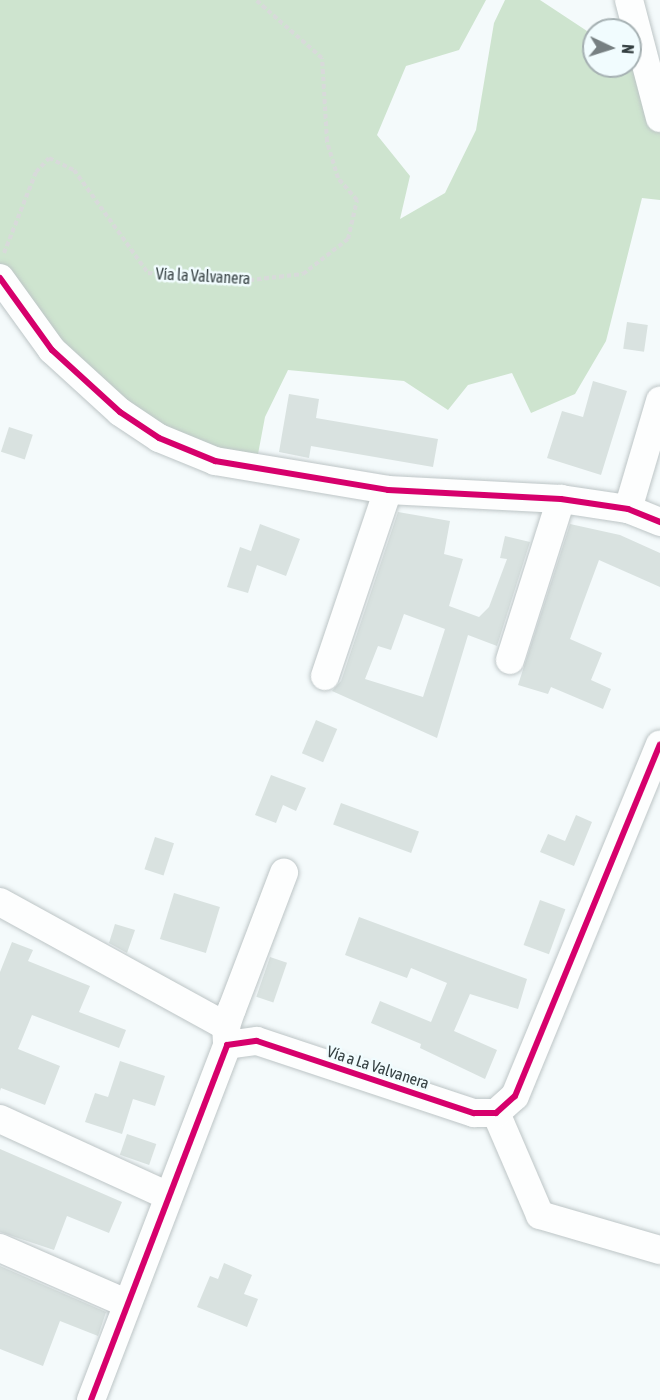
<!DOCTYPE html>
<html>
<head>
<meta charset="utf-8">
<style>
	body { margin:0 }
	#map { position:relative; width:660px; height:1400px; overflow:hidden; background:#f4fafb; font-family:"Asap Condensed",sans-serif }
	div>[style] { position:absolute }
	.forest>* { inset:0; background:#cee4cf }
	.building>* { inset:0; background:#d9e2e0; transform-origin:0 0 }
	.path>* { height:4px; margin-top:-2px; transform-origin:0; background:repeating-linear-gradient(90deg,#d8dada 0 4.5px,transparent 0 7.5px) }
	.roads { filter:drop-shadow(0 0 2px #bdc5c6) drop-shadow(0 0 2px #bdc5c6) }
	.minor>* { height:28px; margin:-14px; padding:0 14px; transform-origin:14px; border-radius:14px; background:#fdfefe }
	.cycleway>* { height:6px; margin:-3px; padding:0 3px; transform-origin:3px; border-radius:3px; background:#d6006c }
	span { translate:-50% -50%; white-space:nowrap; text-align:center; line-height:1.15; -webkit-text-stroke:5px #f1fcfe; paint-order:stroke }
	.street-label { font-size:16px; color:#343f41 }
	.north { position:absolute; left:582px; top:18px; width:60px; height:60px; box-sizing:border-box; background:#f1fcfe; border:2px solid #a5b0b2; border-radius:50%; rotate:94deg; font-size:16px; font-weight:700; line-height:24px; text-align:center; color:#343f41 }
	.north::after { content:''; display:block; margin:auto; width:21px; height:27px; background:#778082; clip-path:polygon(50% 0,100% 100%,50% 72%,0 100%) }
</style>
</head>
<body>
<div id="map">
	<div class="forest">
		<div style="clip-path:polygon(0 0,486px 0,459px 50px,406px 66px,377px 135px,410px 176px,400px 219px,445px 193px,476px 130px,494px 23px,505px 0,540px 0,587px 31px,594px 31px,594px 66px,630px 66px,630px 32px,660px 118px,660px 200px,642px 198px,606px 341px,575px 394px,531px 413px,512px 373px,468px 385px,448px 410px,404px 381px,288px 370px,265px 417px,255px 470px,159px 438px,0 278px)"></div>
	</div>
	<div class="building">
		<div style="left:627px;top:322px;width:21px;height:27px;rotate:8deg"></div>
		<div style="clip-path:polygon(593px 381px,627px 391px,601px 475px,547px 458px,562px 411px,583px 417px)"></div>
		<div style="clip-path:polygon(289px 394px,319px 399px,316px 418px,438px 439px,433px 467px,311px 446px,309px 458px,279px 452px)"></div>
		<div style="left:9px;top:427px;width:25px;height:26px;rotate:18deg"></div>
		<div style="clip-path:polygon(evenodd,398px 512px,450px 521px,444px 554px,463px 559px,449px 606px,479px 617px,489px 607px,507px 559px,500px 558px,505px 536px,530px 542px,497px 646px,468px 635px,437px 738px,332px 691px,341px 681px,398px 512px,404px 614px,445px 629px,423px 697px,365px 679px,378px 646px,391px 650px,404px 614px)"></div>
		<div style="clip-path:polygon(260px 524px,300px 539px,286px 576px,257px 565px,248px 593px,227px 587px,240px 547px,251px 551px)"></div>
		<div style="clip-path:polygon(570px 524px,620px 535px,660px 553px,660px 587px,599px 560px,583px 603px,570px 639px,602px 653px,591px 680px,611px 689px,603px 709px,551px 687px,548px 694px,518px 685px)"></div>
		<div style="left:316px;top:720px;width:23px;height:36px;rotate:23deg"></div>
		<div style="clip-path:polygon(271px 775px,306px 788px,296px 811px,283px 805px,276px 823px,255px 815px)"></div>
		<div style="left:341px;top:803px;width:83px;height:23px;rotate:20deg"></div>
		<div style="clip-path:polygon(576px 815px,592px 822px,574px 866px,540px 852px,548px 834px,565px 841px)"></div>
		<div style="left:155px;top:837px;width:20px;height:34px;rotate:18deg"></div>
		<div style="left:174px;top:893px;width:48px;height:48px;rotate:17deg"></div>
		<div style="left:540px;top:900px;width:27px;height:48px;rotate:20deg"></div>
		<div style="clip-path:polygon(359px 917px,527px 979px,518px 1009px,470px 994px,454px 1031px,497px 1050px,485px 1079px,420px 1048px,421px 1044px,371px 1023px,380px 1001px,431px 1022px,447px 983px,411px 968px,407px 978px,345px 955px)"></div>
		<div style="clip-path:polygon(115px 924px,135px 930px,127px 953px,109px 943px)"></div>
		<div style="clip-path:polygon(12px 942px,33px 950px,28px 961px,90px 986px,79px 1012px,126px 1030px,119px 1048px,32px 1015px,18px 1049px,60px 1066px,45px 1105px,1px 1088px,0 1091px,0 972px)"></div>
		<div style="left:270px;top:957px;width:18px;height:42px;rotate:19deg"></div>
		<div style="clip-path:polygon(120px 1061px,165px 1076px,155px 1106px,133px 1099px,122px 1134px,85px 1122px,95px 1093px,108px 1097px)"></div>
		<div style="left:127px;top:1134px;width:31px;height:22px;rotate:19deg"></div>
		<div style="clip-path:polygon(0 1149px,122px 1202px,109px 1233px,67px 1216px,54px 1250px,0 1232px)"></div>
		<div style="clip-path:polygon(224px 1263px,252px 1275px,244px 1294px,258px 1299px,247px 1327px,197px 1307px,210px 1276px,218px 1279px)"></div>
		<div style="clip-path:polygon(0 1266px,106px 1312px,98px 1336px,60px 1321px,43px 1366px,0 1349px)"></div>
	</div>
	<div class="path">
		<div style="left:4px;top:253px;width:87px;rotate:-68.4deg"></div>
		<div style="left:36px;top:172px;width:19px;rotate:-47deg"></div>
		<div style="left:49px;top:158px;width:28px;rotate:26deg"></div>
		<div style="left:74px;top:170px;width:127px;rotate:54.3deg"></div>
		<div style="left:148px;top:273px;width:94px;rotate:4.9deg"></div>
		<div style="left:242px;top:281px;width:61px;rotate:-6.5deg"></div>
		<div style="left:303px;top:274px;width:57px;rotate:-37.9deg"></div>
		<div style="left:348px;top:239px;width:40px;rotate:-77deg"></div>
		<div style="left:357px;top:200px;width:29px;rotate:-131deg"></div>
		<div style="left:338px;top:178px;width:39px;rotate:-107deg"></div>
		<div style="left:327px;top:141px;width:83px;rotate:-93.4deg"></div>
		<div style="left:322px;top:58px;width:88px;rotate:-138.7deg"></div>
	</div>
	<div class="roads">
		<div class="minor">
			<div style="left:629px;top:0;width:122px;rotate:75.3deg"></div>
			<div style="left:0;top:278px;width:89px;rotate:54.2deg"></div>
			<div style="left:52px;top:350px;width:92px;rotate:42.4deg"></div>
			<div style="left:120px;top:412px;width:47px;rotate:33.7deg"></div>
			<div style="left:159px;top:438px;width:61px;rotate:22.3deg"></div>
			<div style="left:215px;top:461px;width:175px;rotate:9.5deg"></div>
			<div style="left:388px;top:490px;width:173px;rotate:3deg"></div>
			<div style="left:561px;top:499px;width:68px;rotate:8.5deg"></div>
			<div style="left:628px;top:509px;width:35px;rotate:22deg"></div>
			<div style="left:628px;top:509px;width:113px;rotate:-73.5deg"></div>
			<div style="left:510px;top:660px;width:169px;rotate:-72.4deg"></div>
			<div style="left:325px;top:676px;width:196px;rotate:-71.3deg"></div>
			<div style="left:0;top:902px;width:258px;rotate:28.8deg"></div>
			<div style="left:227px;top:1043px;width:17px;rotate:-93deg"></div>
			<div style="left:226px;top:1026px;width:18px;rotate:-71deg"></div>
			<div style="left:232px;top:1009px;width:146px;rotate:-69.1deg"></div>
			<div style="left:496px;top:1113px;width:111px;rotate:66.7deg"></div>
			<div style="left:540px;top:1215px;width:125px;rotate:16.3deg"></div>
			<div style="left:0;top:1119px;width:185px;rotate:24.6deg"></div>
			<div style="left:0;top:1248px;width:137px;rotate:23.6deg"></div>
			<div style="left:91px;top:1400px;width:380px;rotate:-69deg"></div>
			<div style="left:227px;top:1045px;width:30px;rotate:-8deg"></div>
			<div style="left:257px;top:1041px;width:229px;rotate:18.4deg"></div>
			<div style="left:474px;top:1113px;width:22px"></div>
			<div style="left:496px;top:1113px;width:25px;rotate:-42deg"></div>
			<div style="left:515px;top:1096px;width:380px;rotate:-67.6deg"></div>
		</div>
	</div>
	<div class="cycleway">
		<div style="left:0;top:278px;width:89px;rotate:54.2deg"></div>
		<div style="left:52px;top:350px;width:92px;rotate:42.4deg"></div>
		<div style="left:120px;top:412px;width:47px;rotate:33.7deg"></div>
		<div style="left:159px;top:438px;width:61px;rotate:22.3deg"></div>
		<div style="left:215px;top:461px;width:175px;rotate:9.5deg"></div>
		<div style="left:388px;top:490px;width:173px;rotate:3deg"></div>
		<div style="left:561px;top:499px;width:68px;rotate:8.5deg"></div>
		<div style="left:628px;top:509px;width:35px;rotate:22deg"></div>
		<div style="left:91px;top:1400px;width:380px;rotate:-69deg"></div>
		<div style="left:227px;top:1045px;width:30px;rotate:-8deg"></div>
		<div style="left:257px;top:1041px;width:229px;rotate:18.4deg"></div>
		<div style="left:474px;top:1113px;width:22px"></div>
		<div style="left:496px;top:1113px;width:25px;rotate:-42deg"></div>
		<div style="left:515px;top:1096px;width:380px;rotate:-67.6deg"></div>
	</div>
	<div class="street-label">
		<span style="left:203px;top:276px;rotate:3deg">Vía la Valvanera</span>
		<span style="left:378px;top:1067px;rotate:18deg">Vía a La Valvanera</span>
	</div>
	<div class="north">N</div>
</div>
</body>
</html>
